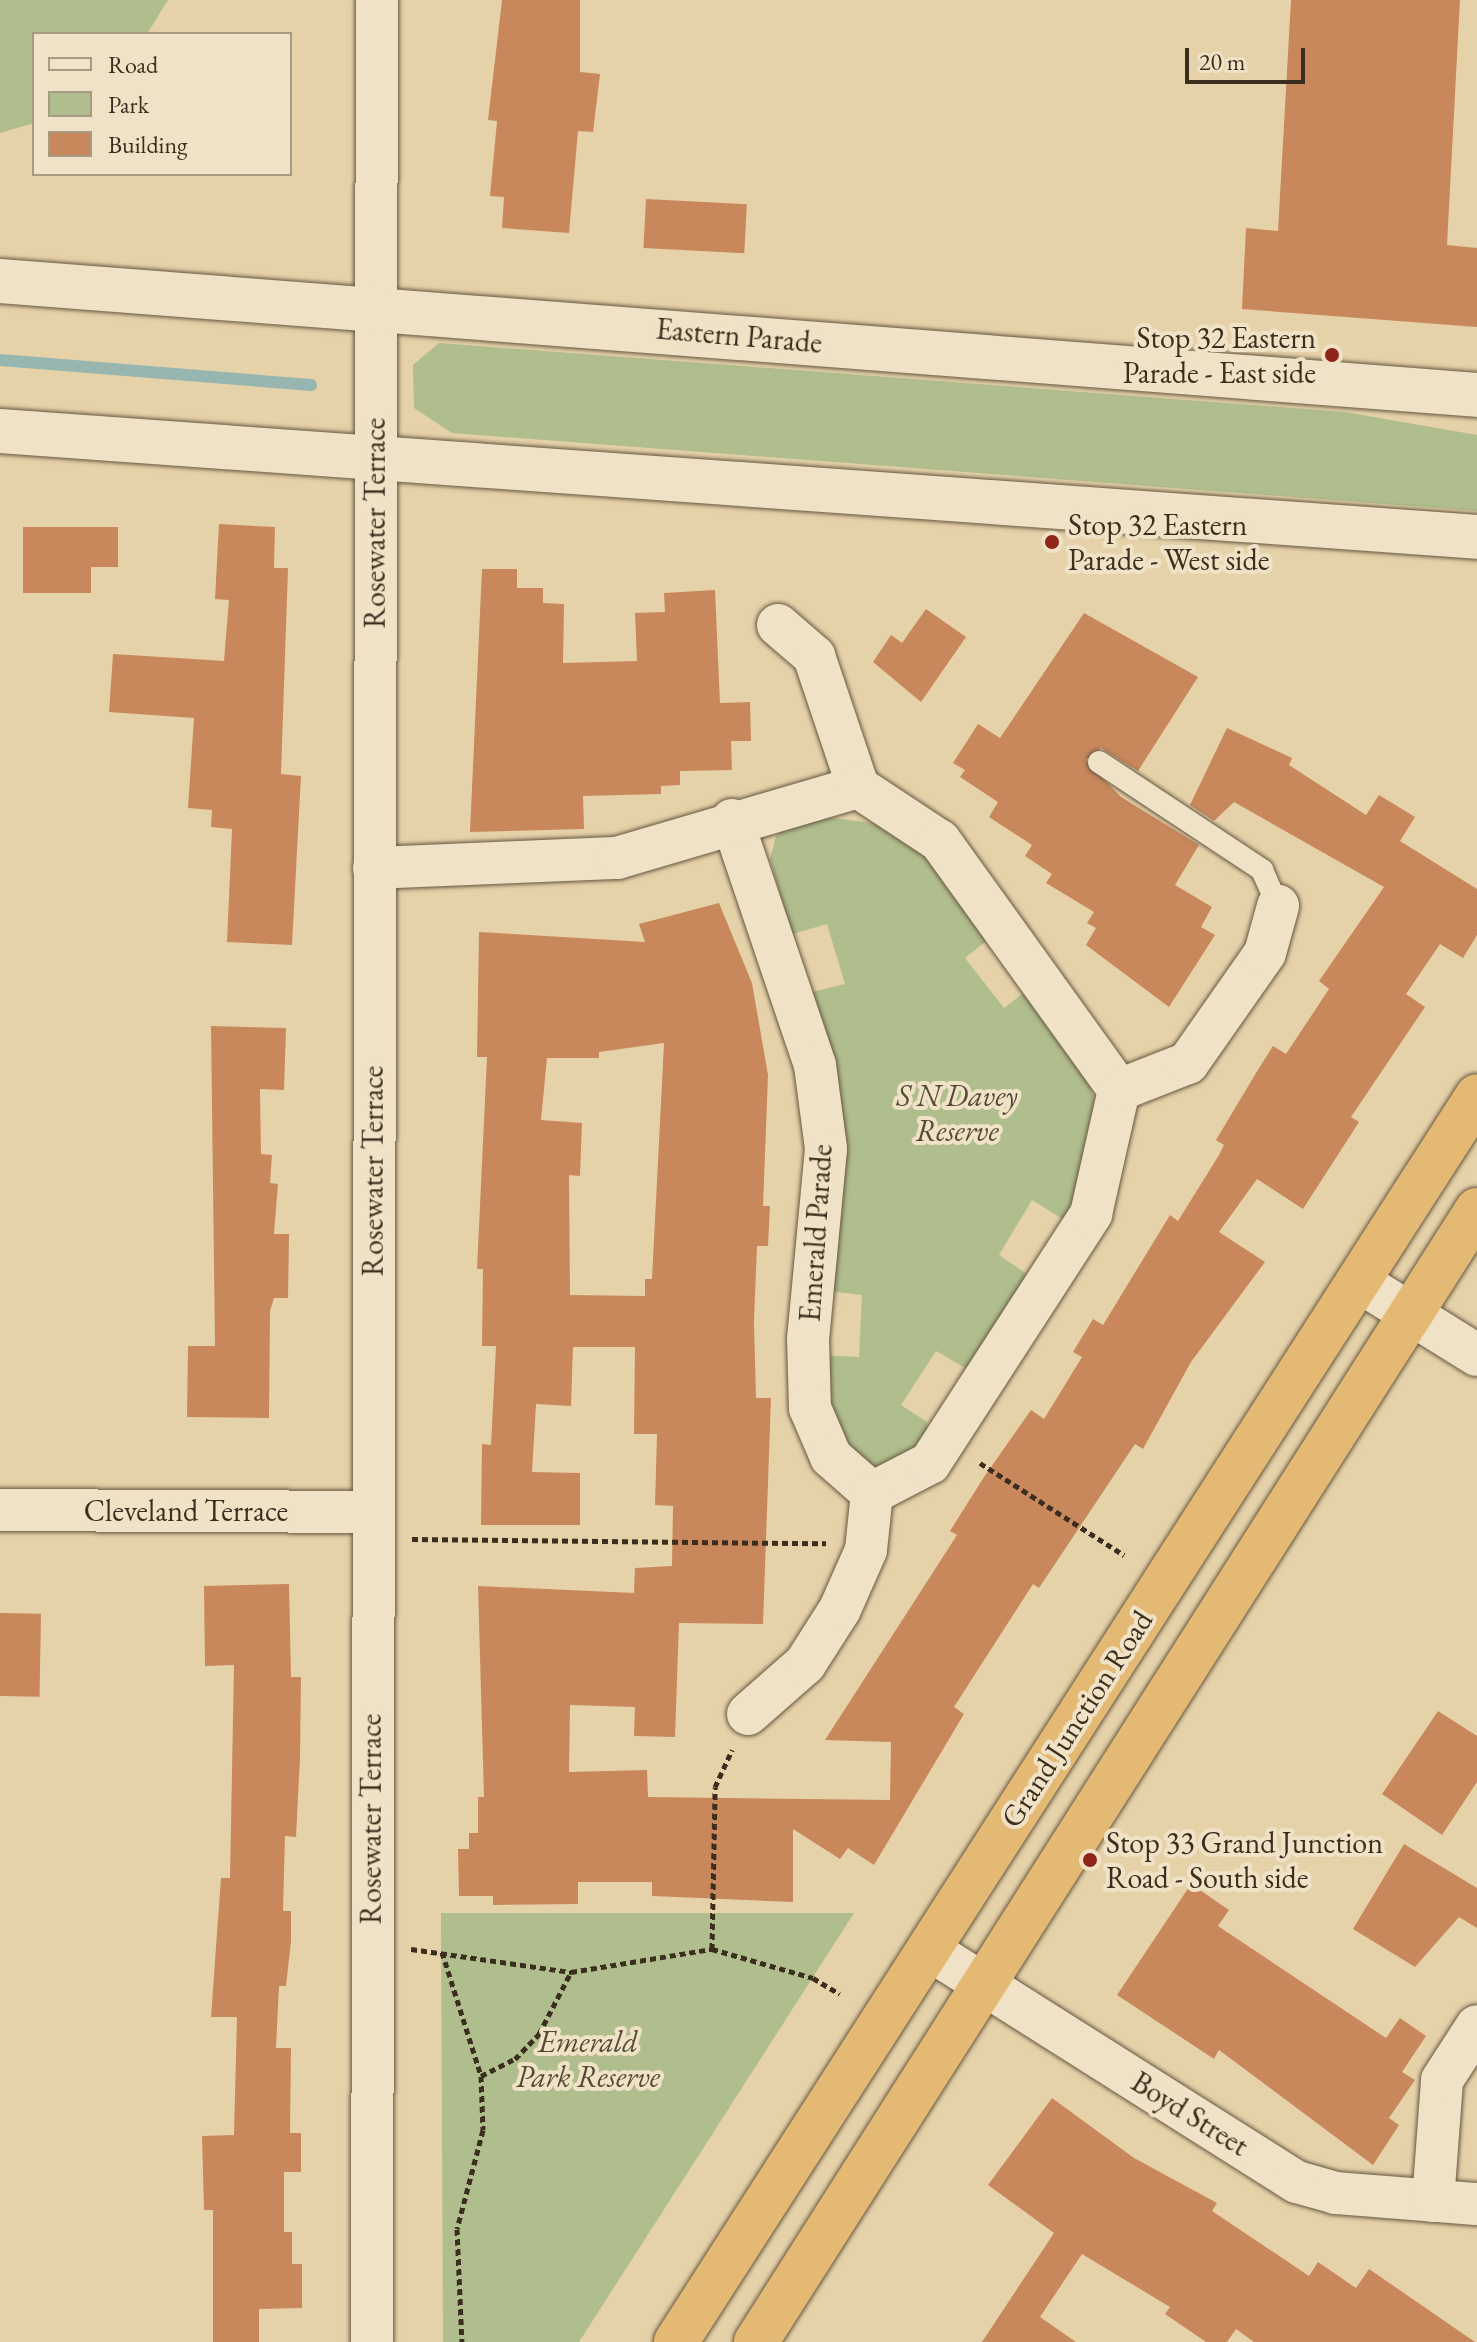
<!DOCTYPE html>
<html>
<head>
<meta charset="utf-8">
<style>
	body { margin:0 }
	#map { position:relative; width:1477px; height:2342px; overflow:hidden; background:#e6d2a9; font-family:"EB Garamond",serif }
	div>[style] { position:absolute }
	.green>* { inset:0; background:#b0bd8c }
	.stream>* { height:12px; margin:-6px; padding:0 6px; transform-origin:6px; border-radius:6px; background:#98b6b0 }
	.building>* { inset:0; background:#c8885c; transform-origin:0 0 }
	.path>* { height:5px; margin-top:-2.5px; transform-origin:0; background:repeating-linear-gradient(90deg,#3c2e1e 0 6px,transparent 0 10px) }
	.roads { filter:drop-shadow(0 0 2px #665741) drop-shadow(0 0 2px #665741) }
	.service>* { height:22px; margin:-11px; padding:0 11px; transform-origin:11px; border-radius:11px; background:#efe2c7 }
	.minor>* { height:42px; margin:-21px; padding:0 21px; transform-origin:21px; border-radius:21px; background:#efe2c7 }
	.secondary>* { height:44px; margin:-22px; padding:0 22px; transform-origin:22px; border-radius:22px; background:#efe2c7 }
	.trunk>* { height:44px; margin:-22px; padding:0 22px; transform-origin:22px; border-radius:22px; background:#e3b974 }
	.dots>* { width:22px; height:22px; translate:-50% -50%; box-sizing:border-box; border:4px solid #efe2c7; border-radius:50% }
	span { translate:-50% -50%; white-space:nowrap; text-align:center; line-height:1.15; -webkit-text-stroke:8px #efe2c7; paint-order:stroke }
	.street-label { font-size:30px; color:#3c2e1e }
	.poi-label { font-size:30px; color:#3c2e1e }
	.right { translate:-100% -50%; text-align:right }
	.left { translate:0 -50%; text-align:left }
	.park-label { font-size:30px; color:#534b34; font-style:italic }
	.legend { position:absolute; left:32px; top:32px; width:260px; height:144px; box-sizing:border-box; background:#efe2c7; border:2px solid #a79a83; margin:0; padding:10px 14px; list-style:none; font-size:24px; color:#3c2e1e }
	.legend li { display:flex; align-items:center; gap:16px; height:40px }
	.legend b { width:40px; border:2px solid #a79a83 }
	.scale { position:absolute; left:1185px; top:48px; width:120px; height:36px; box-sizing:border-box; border:4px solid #3c2e1e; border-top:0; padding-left:10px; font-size:24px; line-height:28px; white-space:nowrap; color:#3c2e1e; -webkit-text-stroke:6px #efe2c7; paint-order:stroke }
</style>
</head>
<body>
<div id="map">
	<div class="green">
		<div style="clip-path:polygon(0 0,168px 0,147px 34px,34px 34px,34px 123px,0 133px)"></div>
		<div style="clip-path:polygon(439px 343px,1345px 412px,1477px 435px,1477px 511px,452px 433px,414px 408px,413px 365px)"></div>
		<div style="clip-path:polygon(818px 816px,872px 823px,907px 839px,935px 865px,991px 937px,965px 958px,1004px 1008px,1030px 988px,1085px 1060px,1096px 1110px,1077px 1200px,1064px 1220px,1032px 1200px,999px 1255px,1028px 1275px,967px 1369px,936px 1351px,901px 1405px,927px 1422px,928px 1433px,915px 1451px,876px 1471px,853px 1459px,820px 1383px,820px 1355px,859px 1357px,862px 1295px,827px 1291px,808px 993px,845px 984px,827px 924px,792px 934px,770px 859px,776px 836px,793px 820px)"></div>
		<div style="clip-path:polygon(441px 1913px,854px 1913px,579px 2342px,443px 2342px)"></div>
	</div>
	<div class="stream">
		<div style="left:0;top:360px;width:312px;rotate:4.6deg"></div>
	</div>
	<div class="building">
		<div style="clip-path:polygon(502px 0,580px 0,580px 72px,600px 74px,593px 132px,578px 131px,569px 233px,502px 228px,504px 197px,490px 196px,497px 121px,488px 120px)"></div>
		<div style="clip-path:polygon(1291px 0,1460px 0,1447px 245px,1477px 248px,1477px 327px,1242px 309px,1246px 228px,1278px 231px)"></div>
		<div style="left:646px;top:199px;width:101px;height:49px;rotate:3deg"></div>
		<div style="clip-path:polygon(219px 524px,275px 527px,274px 568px,288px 568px,281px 774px,301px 776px,292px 945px,227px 942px,232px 829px,211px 827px,212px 810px,188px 808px,194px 718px,109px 712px,113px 654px,224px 661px,229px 600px,215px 599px)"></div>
		<div style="clip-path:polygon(23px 527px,118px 527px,118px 567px,91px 567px,91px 593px,23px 593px)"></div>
		<div style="clip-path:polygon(482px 569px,517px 569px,517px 588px,543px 588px,543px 603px,564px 604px,563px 663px,637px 661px,635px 613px,665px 612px,664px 593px,715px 590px,720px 703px,750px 702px,751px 741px,731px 741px,732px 770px,680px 771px,680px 785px,661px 786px,661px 794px,583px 796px,584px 829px,470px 832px)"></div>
		<div style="clip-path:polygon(926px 609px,966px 637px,921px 702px,873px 662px,891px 635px,902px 643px)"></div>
		<div style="clip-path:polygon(1084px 613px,1198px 677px,1138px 771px,1101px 748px,1085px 760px,1121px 797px,1199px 845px,1175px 885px,1212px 907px,1201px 927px,1215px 935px,1169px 1007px,1086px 945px,1096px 928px,1087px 923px,1094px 912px,1046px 883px,1052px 874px,1025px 856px,1032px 845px,989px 817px,998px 802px,960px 777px,965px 770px,953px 763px,978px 724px,1000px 738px)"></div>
		<div style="clip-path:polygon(evenodd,1227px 728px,1292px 758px,1289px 765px,1366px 815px,1379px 795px,1415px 817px,1400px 841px,1477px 889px,1477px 935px,1463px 958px,1440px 944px,1406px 994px,1425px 1007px,1351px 1117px,1359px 1122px,1303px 1209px,1257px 1179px,1219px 1232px,1265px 1262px,1191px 1362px,1143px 1449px,1135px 1444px,1039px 1588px,1033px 1584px,954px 1707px,964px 1714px,874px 1865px,848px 1848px,840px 1859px,793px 1829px,793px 1902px,652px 1896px,652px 1882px,578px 1882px,578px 1904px,493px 1905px,493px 1896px,459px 1896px,458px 1849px,469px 1849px,469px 1833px,478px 1833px,478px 1797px,484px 1797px,478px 1586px,634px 1593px,635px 1568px,672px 1566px,673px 1506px,655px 1505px,657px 1434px,634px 1434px,635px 1347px,573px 1347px,571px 1406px,536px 1404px,532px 1472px,580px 1473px,580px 1525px,481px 1525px,482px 1444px,491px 1445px,496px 1346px,482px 1346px,483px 1269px,477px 1269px,487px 1057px,477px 1057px,479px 932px,645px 942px,639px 924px,719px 903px,752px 983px,768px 1075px,763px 1206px,770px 1206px,768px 1246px,757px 1246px,754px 1322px,756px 1398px,771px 1398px,763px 1624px,679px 1623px,675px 1737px,634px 1736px,635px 1707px,570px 1705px,569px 1772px,647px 1770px,648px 1797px,890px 1800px,891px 1742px,825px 1740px,957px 1535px,950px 1531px,984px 1477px,1031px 1410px,1044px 1419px,1082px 1357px,1073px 1352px,1093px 1319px,1103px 1325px,1170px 1215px,1178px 1221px,1219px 1155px,1224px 1145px,1216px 1140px,1256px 1073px,1273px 1046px,1286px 1054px,1329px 989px,1319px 981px,1384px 887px,1234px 802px,1214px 821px,1190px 805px,1227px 728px,664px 1043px,652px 1279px,645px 1279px,645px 1296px,570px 1295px,569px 1175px,580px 1176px,582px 1123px,541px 1120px,547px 1058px,599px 1058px,599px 1052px,664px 1043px)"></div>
		<div style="clip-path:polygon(211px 1026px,286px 1028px,284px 1090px,260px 1089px,261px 1154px,272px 1155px,270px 1183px,278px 1184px,274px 1234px,289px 1234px,288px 1298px,274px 1298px,270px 1311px,269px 1418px,187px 1417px,188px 1346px,215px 1346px)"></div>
		<div style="clip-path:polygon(289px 1584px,291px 1677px,301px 1677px,300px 1758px,296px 1837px,285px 1836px,283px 1911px,291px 1911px,291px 1941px,286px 1986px,279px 1986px,276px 2048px,291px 2048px,290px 2133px,301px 2133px,301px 2172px,284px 2172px,284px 2232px,292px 2232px,292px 2264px,302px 2264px,302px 2308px,259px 2309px,259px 2342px,213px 2342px,213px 2210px,204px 2210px,202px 2136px,234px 2135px,237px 2017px,211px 2017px,221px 1878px,230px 1878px,234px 1665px,205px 1666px,204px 1586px)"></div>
		<div style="left:0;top:1613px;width:41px;height:83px;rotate:1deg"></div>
		<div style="clip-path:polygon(1438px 1711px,1477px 1736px,1477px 1782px,1442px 1835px,1382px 1794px)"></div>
		<div style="clip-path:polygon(1404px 1844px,1477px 1888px,1477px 1928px,1459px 1917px,1415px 1967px,1353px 1929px)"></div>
		<div style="clip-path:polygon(1191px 1884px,1229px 1910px,1218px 1926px,1386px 2038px,1400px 2018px,1426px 2036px,1402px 2072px,1415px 2080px,1389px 2118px,1399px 2125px,1373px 2165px,1219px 2050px,1214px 2059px,1117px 1995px)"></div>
		<div style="clip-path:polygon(1052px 2098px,1134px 2158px,1217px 2203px,1212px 2211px,1309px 2276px,1318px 2262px,1356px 2288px,1369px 2269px,1475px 2342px,1254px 2342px,1236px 2329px,1227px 2342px,1206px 2342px,1165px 2314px,1170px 2307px,1082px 2254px,1040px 2317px,1076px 2342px,982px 2342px,1054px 2233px,988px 2185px)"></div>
	</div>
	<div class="path">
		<div style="left:980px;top:1463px;width:171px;rotate:32.6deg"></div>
		<div style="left:412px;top:1539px;width:414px;rotate:0.6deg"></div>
		<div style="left:411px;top:1949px;width:162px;rotate:8.2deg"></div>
		<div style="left:571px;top:1972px;width:143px;rotate:-9.3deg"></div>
		<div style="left:712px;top:1949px;width:105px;rotate:16deg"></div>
		<div style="left:813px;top:1978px;width:31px;rotate:31deg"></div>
		<div style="left:712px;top:1949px;width:162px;rotate:-88.9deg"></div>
		<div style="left:715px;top:1787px;width:41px;rotate:-65.3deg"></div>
		<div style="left:442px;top:1952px;width:130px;rotate:72.5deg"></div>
		<div style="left:481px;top:2076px;width:54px;rotate:87.9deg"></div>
		<div style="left:483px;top:2130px;width:102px;rotate:104.7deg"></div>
		<div style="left:457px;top:2229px;width:113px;rotate:87.5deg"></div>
		<div style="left:481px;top:2076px;width:38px;rotate:-27deg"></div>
		<div style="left:515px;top:2059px;width:35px;rotate:-46deg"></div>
		<div style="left:539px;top:2034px;width:70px;rotate:-62.7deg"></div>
	</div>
	<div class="roads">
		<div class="service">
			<div style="left:1099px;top:762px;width:196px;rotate:33.5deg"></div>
			<div style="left:1262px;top:870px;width:39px;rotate:66deg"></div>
		</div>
		<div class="minor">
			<div style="left:778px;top:625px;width:48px;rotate:40.7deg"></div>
			<div style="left:814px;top:656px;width:138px;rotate:71.4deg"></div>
			<div style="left:732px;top:820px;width:259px;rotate:71.3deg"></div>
			<div style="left:815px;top:1065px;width:85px;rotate:82.5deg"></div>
			<div style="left:826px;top:1149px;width:190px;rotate:95.4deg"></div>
			<div style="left:808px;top:1338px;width:70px;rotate:88.4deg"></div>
			<div style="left:810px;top:1408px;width:53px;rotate:66.8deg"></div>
			<div style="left:831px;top:1457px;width:55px;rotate:41.3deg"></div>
			<div style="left:374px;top:868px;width:243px;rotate:-2.4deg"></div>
			<div style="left:617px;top:858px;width:251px;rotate:-16.4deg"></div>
			<div style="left:858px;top:787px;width:98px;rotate:33.4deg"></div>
			<div style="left:940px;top:841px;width:307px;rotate:54.3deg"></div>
			<div style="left:1358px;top:1281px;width:140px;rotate:31.9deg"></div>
			<div style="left:872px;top:1493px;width:65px;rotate:-27.3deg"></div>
			<div style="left:930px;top:1463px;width:297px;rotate:-57.1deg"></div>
			<div style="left:1091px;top:1214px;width:127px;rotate:-77.3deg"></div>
			<div style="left:1119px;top:1090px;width:74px;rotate:-21.4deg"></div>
			<div style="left:1188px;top:1063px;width:134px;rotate:-55deg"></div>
			<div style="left:1265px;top:953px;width:49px;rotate:-74.5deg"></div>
			<div style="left:0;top:1510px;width:372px;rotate:0.3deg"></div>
			<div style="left:748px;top:1714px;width:76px;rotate:-41.3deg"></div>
			<div style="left:805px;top:1664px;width:65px;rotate:-57.5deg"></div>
			<div style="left:840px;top:1609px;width:64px;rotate:-66.2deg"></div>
			<div style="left:866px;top:1550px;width:57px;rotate:-84deg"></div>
			<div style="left:928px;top:1949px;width:436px;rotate:32.3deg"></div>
			<div style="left:1297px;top:2182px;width:41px;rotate:15.8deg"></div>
			<div style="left:1336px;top:2193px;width:141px;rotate:4.5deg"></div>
			<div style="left:1433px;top:2201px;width:121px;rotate:-85.7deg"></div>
			<div style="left:1442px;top:2080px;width:64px;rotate:-57.1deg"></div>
			<div style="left:372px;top:2342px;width:2342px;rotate:-89.88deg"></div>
		</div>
		<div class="secondary">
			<div style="left:0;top:281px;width:1481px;rotate:4.41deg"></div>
			<div style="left:0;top:431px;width:1481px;rotate:4.1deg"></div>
		</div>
		<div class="trunk">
			<div style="left:676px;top:2342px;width:1481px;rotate:-57.26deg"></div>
			<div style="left:756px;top:2342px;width:1342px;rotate:-57.51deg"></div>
		</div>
	</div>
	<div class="dots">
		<div style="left:1332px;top:355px;background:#8f2418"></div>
		<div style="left:1052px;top:542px;background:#8f2418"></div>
		<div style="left:1090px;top:1860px;background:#8f2418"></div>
	</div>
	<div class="street-label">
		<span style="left:739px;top:336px;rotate:5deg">Eastern Parade</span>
		<span style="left:375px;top:523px;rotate:-90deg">Rosewater Terrace</span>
		<span style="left:373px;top:1171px;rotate:-90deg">Rosewater Terrace</span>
		<span style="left:816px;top:1233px;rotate:-86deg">Emerald Parade</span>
		<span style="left:186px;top:1511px">Cleveland Terrace</span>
		<span style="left:1077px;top:1719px;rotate:-57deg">Grand Junction Road</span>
		<span style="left:371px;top:1819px;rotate:-90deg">Rosewater Terrace</span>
		<span style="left:1190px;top:2114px;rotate:32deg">Boyd Street</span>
	</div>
	<div class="poi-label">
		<span class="right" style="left:1316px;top:355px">Stop 32 Eastern<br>Parade - East side</span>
		<span class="left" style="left:1068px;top:542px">Stop 32 Eastern<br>Parade - West side</span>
		<span class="left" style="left:1106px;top:1860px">Stop 33 Grand Junction<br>Road - South side</span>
	</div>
	<div class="park-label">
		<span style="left:957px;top:1113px">S N Davey<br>Reserve</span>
		<span style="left:588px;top:2059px">Emerald<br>Park Reserve</span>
	</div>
	<ul class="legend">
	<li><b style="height:10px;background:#efe2c7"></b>Road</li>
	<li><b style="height:22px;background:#b0bd8c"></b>Park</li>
	<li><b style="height:22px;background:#c8885c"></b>Building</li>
	</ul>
	<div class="scale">20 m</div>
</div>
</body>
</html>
